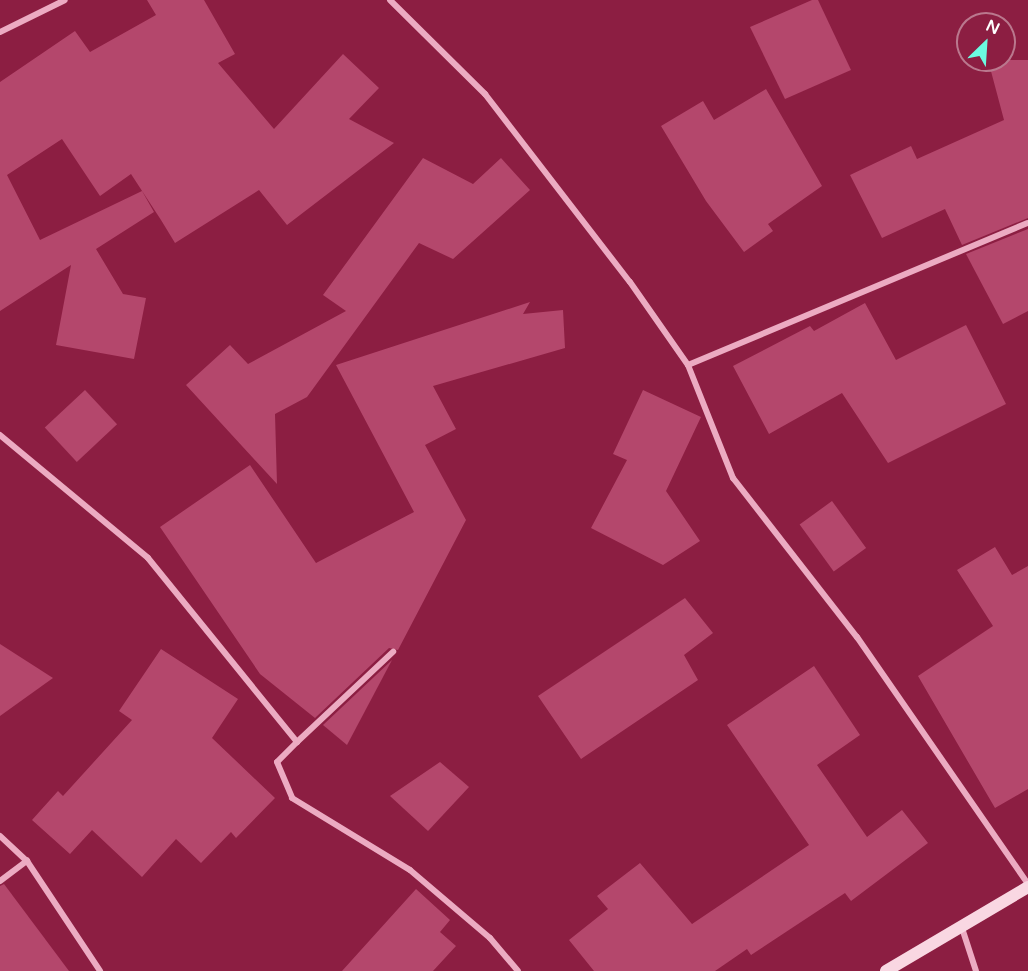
<!DOCTYPE html>
<html>
<head>
<meta charset="utf-8">
<style>
	body { margin:0 }
	#map { position:relative; width:1028px; height:971px; overflow:hidden; background:#8c1e42; font-family:"Varela Round",sans-serif }
	div>[style] { position:absolute }
	.building>* { inset:0; background:#b4476c; transform-origin:0 0 }
	.street>* { height:6px; margin:-3px; padding:0 3px; transform-origin:3px; border-radius:3px; background:#ecabc2 }
	.secondary>* { height:12px; margin:-6px; padding:0 6px; transform-origin:6px; border-radius:6px; background:#f9d7e2 }
	span { translate:-50% -50%; white-space:nowrap; text-align:center; line-height:1.15; -webkit-text-stroke:6px #8c1e42; paint-order:stroke }
	.north { position:absolute; left:956px; top:12px; width:60px; height:60px; box-sizing:border-box; background:#8c1e42; border:2px solid #ba788e; border-radius:50%; rotate:25deg; font-size:16px; font-weight:700; line-height:24px; text-align:center; color:#fff }
	.north::after { content:''; display:block; margin:auto; width:21px; height:27px; background:#6bfbe1; clip-path:polygon(50% 0,100% 100%,50% 72%,0 100%) }
</style>
</head>
<body>
<div id="map">
	<div class="building">
		<div style="clip-path:polygon(147px 0,204px 0,235px 54px,218px 63px,274px 129px,343px 54px,379px 88px,349px 119px,394px 143px,287px 225px,259px 190px,175px 243px,161px 220px,131px 174px,100px 196px,62px 139px,7px 175px,40px 240px,142px 191px,154px 212px,96px 249px,123px 294px,146px 298px,134px 359px,56px 345px,71px 265px,0 311px,0 82px,75px 31px,90px 52px,156px 15px)"></div>
		<div style="clip-path:polygon(812px 0,818px 0,851px 70px,785px 99px,750px 27px)"></div>
		<div style="clip-path:polygon(988px 60px,1028px 60px,1028px 218px,962px 245px,945px 209px,882px 238px,850px 175px,911px 146px,917px 159px,1004px 120px)"></div>
		<div style="clip-path:polygon(766px 89px,822px 186px,768px 224px,773px 231px,744px 252px,706px 201px,661px 126px,703px 101px,714px 120px)"></div>
		<div style="clip-path:polygon(423px 158px,473px 184px,501px 158px,530px 190px,453px 259px,419px 243px,307px 397px,275px 414px,277px 484px,186px 385px,230px 345px,248px 364px,346px 311px,323px 295px)"></div>
		<div style="clip-path:polygon(1028px 229px,1028px 311px,1003px 324px,966px 254px)"></div>
		<div style="clip-path:polygon(530px 302px,523px 314px,563px 310px,565px 348px,433px 386px,456px 429px,425px 445px,466px 520px,398px 650px,389px 648px,315px 718px,260px 674px,160px 527px,250px 465px,316px 563px,414px 512px,336px 365px)"></div>
		<div style="clip-path:polygon(865px 303px,896px 360px,966px 325px,1006px 404px,888px 463px,842px 393px,769px 434px,733px 366px,810px 326px,814px 331px)"></div>
		<div style="left:85px;top:390px;width:47px;height:55px;rotate:47deg"></div>
		<div style="clip-path:polygon(643px 390px,701px 417px,666px 491px,700px 541px,663px 565px,591px 528px,627px 460px,613px 454px)"></div>
		<div style="left:832px;top:501px;width:58px;height:40px;rotate:54deg"></div>
		<div style="clip-path:polygon(995px 547px,1012px 575px,1028px 566px,1028px 789px,995px 808px,918px 676px,993px 626px,957px 570px)"></div>
		<div style="clip-path:polygon(685px 598px,713px 633px,684px 655px,698px 680px,581px 759px,538px 696px)"></div>
		<div style="clip-path:polygon(0 644px,53px 678px,0 716px)"></div>
		<div style="clip-path:polygon(161px 649px,238px 699px,212px 738px,275px 798px,236px 838px,231px 832px,201px 863px,176px 839px,142px 877px,92px 830px,70px 854px,32px 820px,58px 791px,63px 796px,132px 720px,119px 711px)"></div>
		<div style="clip-path:polygon(392px 660px,347px 745px,323px 725px)"></div>
		<div style="clip-path:polygon(814px 666px,860px 735px,817px 765px,867px 837px,902px 810px,928px 843px,851px 901px,845px 893px,751px 955px,747px 949px,715px 971px,594px 971px,569px 940px,608px 909px,597px 896px,640px 863px,692px 924px,809px 845px,727px 725px)"></div>
		<div style="clip-path:polygon(440px 762px,469px 787px,428px 831px,390px 796px)"></div>
		<div style="clip-path:polygon(4px 884px,69px 971px,0 971px,0 886px)"></div>
		<div style="clip-path:polygon(416px 889px,450px 920px,440px 932px,456px 946px,433px 971px,342px 971px)"></div>
	</div>
	<div class="street">
		<div style="left:390px;top:0;width:134px;rotate:44.7deg"></div>
		<div style="left:485px;top:94px;width:237px;rotate:52.4deg"></div>
		<div style="left:630px;top:282px;width:101px;rotate:55.1deg"></div>
		<div style="left:688px;top:365px;width:122px;rotate:68.3deg"></div>
		<div style="left:733px;top:478px;width:202px;rotate:52.1deg"></div>
		<div style="left:857px;top:637px;width:300px;rotate:55.3deg"></div>
		<div style="left:0;top:32px;width:72px;rotate:-26.2deg"></div>
		<div style="left:688px;top:365px;width:368px;rotate:-22.7deg"></div>
		<div style="left:0;top:435px;width:192px;rotate:39.7deg"></div>
		<div style="left:148px;top:558px;width:237px;rotate:51deg"></div>
		<div style="left:297px;top:742px;width:28px;rotate:135deg"></div>
		<div style="left:277px;top:762px;width:39px;rotate:67deg"></div>
		<div style="left:292px;top:798px;width:138px;rotate:31.4deg"></div>
		<div style="left:410px;top:870px;width:105px;rotate:40.4deg"></div>
		<div style="left:490px;top:938px;width:43px;rotate:49.7deg"></div>
		<div style="left:297px;top:742px;width:132px;rotate:-43.2deg"></div>
		<div style="left:0;top:836px;width:37px;rotate:43deg"></div>
		<div style="left:27px;top:861px;width:132px;rotate:56.4deg"></div>
		<div style="left:0;top:881px;width:34px;rotate:-37deg"></div>
		<div style="left:962px;top:928px;width:45px;rotate:72deg"></div>
	</div>
	<div class="secondary">
		<div style="left:886px;top:971px;width:165px;rotate:-30.6deg"></div>
	</div>
	<div class="north">N</div>
</div>
</body>
</html>
